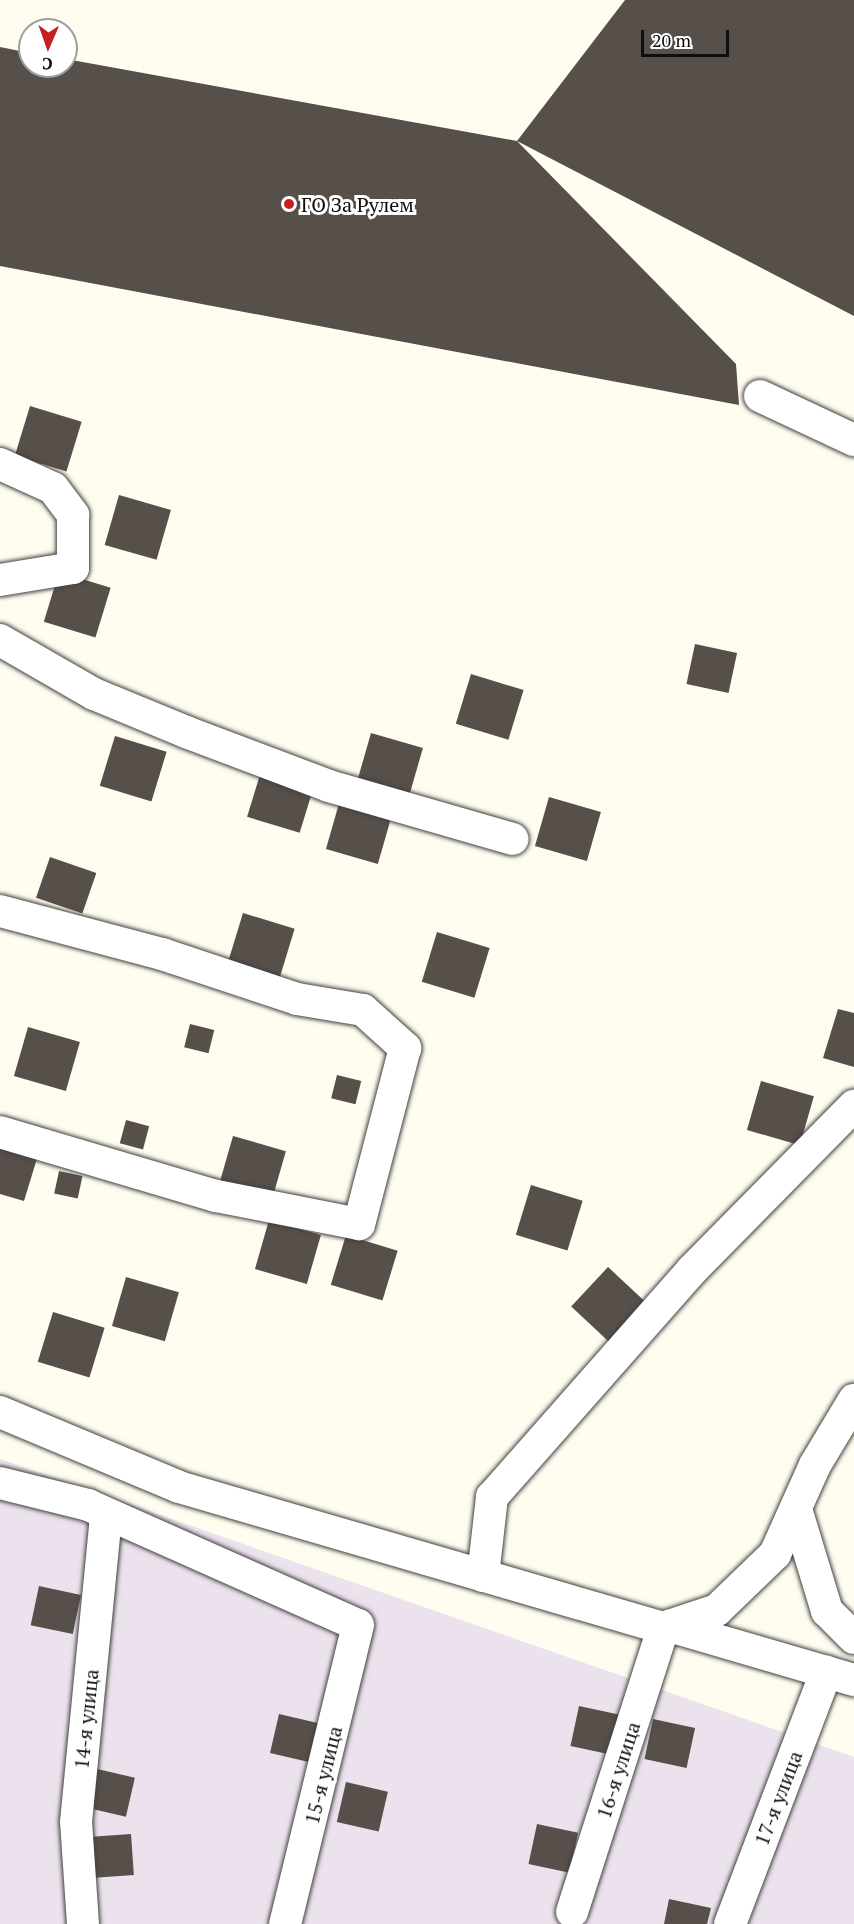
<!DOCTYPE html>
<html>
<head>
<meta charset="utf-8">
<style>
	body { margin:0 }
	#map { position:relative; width:854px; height:1924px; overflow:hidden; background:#fffdef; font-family:"PT Serif",serif }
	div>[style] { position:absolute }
	.industrial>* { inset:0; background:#ece2ed }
	.building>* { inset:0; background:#574f4a; transform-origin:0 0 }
	.roads { filter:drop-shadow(0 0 2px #414141) drop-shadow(0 0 2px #414141) }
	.minor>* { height:32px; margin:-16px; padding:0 16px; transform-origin:16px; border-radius:16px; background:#fff }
	.dots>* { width:16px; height:16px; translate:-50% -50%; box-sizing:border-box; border:3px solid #fff; border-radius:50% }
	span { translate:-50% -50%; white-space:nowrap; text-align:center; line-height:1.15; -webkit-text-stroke:6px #fff; paint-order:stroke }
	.poi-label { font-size:20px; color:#0e0e0e }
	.left { translate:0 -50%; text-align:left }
	.street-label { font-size:20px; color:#0e0e0e }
	.north { position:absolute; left:18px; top:18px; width:60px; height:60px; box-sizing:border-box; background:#fff; border:2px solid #9f9f9f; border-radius:50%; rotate:182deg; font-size:16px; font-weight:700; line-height:24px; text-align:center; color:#0e0e0e }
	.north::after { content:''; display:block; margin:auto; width:21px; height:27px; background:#c42020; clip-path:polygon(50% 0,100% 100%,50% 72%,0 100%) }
	.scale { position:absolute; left:641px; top:30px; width:88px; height:27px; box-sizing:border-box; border:3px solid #0e0e0e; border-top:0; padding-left:8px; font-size:18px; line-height:21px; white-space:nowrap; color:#0e0e0e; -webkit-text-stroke:4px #fff; paint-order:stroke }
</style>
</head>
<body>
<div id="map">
	<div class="industrial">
		<div style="clip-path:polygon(0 1459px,854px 1757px,854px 1924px,0 1924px)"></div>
	</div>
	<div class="building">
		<div style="clip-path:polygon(625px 0,854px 0,854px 316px,517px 141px,736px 364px,739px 405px,0 266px,0 47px,30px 53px,30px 66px,66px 66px,66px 59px,517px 141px)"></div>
		<div style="left:30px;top:406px;width:54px;height:52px;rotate:17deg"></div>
		<div style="left:119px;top:495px;width:54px;height:52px;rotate:16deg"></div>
		<div style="left:59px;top:572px;width:54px;height:52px;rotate:17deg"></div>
		<div style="left:695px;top:644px;width:43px;height:41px;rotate:12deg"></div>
		<div style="left:471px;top:674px;width:55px;height:52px;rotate:17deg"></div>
		<div style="left:371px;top:733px;width:54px;height:51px;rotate:16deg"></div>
		<div style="left:115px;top:736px;width:54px;height:52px;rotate:17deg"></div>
		<div style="left:262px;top:768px;width:55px;height:51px;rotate:17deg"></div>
		<div style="left:549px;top:797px;width:54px;height:51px;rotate:16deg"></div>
		<div style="left:340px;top:800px;width:54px;height:51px;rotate:16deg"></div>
		<div style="left:50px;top:857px;width:49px;height:43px;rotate:19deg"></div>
		<div style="left:243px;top:913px;width:54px;height:52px;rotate:17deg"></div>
		<div style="left:437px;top:932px;width:55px;height:52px;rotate:17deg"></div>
		<div style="clip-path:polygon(838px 1009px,854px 1013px,854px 1067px,823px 1058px)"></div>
		<div style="left:190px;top:1024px;width:25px;height:24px;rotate:14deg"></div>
		<div style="left:28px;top:1027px;width:54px;height:51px;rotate:16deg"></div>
		<div style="left:337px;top:1075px;width:25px;height:24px;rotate:14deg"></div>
		<div style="left:761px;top:1081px;width:55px;height:51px;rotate:16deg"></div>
		<div style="left:126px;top:1120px;width:24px;height:24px;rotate:15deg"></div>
		<div style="left:233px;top:1136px;width:55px;height:52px;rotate:16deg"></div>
		<div style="clip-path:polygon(0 1140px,39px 1152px,24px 1201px,0 1194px)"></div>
		<div style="left:59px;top:1171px;width:24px;height:23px;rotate:12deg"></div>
		<div style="left:531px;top:1185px;width:54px;height:52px;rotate:17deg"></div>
		<div style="left:269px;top:1220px;width:54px;height:51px;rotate:16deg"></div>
		<div style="left:346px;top:1235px;width:54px;height:52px;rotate:17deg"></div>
		<div style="left:608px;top:1267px;width:52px;height:54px;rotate:43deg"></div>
		<div style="left:126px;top:1277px;width:55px;height:51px;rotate:16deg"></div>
		<div style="left:53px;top:1312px;width:54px;height:52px;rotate:17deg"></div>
		<div style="left:39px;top:1586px;width:43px;height:40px;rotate:12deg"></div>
		<div style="left:579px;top:1706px;width:43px;height:41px;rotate:12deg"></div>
		<div style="left:279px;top:1714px;width:43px;height:40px;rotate:13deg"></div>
		<div style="left:653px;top:1719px;width:43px;height:41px;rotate:12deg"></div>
		<div style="left:93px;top:1768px;width:43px;height:40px;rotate:13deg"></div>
		<div style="left:346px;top:1782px;width:43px;height:41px;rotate:13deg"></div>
		<div style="left:537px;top:1824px;width:42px;height:41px;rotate:12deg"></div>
		<div style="left:131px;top:1834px;width:41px;height:43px;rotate:86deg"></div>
		<div style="clip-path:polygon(669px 1899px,711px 1908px,707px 1924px,664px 1924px)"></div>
	</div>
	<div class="roads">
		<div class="minor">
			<div style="left:760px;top:396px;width:104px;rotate:25.1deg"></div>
			<div style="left:0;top:464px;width:58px;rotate:24.4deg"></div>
			<div style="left:53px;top:488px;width:34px;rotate:53deg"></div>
			<div style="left:73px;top:515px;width:53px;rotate:90deg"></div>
			<div style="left:73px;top:568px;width:74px;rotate:170.7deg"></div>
			<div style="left:0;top:640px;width:108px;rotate:29.9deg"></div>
			<div style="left:94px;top:694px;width:100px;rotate:22.4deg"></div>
			<div style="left:186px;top:732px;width:153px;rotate:20.7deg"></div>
			<div style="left:329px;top:786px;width:191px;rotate:16.1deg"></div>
			<div style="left:0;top:911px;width:168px;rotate:14.9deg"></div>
			<div style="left:162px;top:954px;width:142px;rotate:18.4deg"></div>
			<div style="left:297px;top:999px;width:67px;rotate:9.5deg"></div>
			<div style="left:363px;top:1010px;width:57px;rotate:42.1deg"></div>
			<div style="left:405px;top:1048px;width:182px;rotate:104.6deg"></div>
			<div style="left:359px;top:1224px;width:146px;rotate:-168.9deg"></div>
			<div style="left:216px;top:1196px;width:225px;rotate:-163.5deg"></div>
			<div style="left:0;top:1412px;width:194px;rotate:22.7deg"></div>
			<div style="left:179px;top:1487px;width:504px;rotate:16.24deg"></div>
			<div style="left:663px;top:1628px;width:57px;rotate:-18.4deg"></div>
			<div style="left:717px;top:1610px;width:81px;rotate:-44deg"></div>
			<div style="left:775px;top:1554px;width:98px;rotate:-65.8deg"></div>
			<div style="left:815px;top:1465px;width:76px;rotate:-59deg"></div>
			<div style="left:0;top:1483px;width:91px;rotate:14deg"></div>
			<div style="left:88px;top:1505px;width:295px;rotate:24deg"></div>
			<div style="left:358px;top:1625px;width:308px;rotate:103.7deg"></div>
			<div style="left:796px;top:1509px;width:107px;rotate:73.1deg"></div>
			<div style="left:827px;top:1611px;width:38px;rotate:45deg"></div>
			<div style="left:483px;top:1576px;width:80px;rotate:-83.5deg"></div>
			<div style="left:492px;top:1497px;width:303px;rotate:-48.6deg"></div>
			<div style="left:692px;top:1270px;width:231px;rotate:-45.4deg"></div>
			<div style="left:669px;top:1626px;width:193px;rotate:16.3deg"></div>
			<div style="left:572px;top:1912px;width:298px;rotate:-72.2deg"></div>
			<div style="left:83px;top:1924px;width:102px;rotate:-93.9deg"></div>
			<div style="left:76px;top:1822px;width:308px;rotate:-84.4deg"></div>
			<div style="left:730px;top:1924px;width:270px;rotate:-69.1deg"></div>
		</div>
	</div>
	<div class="dots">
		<div style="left:289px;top:204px;background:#c42020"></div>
	</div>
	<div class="poi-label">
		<span class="left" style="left:301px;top:204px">ГО За Рулем</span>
	</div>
	<div class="street-label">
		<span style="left:86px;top:1719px;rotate:-84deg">14-я улица</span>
		<span style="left:618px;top:1770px;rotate:-72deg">16-я улица</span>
		<span style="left:323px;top:1775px;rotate:-76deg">15-я улица</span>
		<span style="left:778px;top:1798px;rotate:-69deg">17-я улица</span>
	</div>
	<div class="north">С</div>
	<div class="scale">20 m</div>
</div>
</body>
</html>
